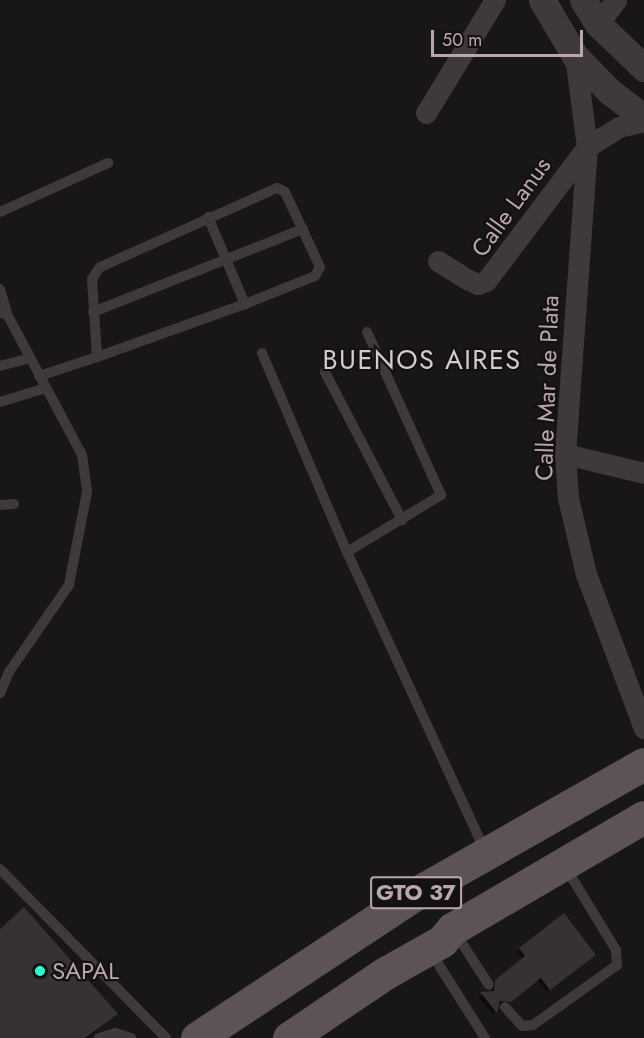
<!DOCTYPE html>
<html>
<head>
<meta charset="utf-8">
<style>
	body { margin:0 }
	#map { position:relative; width:644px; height:1038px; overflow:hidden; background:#191716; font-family:Jost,sans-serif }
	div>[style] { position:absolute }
	.shadow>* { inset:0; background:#0007 }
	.building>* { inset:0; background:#353231 }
	.service>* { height:10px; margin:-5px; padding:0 5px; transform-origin:5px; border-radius:5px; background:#403939 }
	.minor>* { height:21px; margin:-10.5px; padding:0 10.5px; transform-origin:10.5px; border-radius:10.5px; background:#403939 }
	.tertiary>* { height:27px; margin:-13.5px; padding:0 13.5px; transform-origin:13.5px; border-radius:13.5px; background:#403939 }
	.primary>* { height:33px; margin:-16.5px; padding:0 16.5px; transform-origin:16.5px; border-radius:16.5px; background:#5d5354 }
	.dots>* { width:16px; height:16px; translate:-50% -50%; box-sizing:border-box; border:3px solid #141211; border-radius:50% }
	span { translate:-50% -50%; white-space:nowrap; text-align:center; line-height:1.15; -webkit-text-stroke:4.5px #141211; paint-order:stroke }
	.shield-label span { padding:2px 4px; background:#141211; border:2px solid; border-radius:4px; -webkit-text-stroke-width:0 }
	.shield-label { font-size:22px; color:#baa7ab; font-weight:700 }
	.street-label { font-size:24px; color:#baa7ab }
	.poi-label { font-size:24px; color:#baa7ab }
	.left { translate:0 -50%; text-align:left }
	.quarter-label { font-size:27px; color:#d5c9cb; letter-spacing:1.5px }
	.scale { position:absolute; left:431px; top:30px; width:152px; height:27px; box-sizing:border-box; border:3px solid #baa7ab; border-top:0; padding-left:8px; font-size:18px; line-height:21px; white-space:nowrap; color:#baa7ab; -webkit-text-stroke:4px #141211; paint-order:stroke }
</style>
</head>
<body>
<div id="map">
	<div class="shadow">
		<div style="clip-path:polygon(0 931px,116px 1014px,88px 1038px,0 1038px)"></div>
		<div style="clip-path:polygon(520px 949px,591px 958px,547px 992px,537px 980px,506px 1005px,498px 1004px,493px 1015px,478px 996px,491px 993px,492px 985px,523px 960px,517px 952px)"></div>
	</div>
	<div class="building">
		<div style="clip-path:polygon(24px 907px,118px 1014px,85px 1038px,0 1038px,0 929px)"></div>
		<div style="clip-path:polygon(564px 913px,596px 955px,550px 990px,541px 978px,511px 1002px,500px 1001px,497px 1013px,480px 992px,494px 991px,495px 980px,525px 956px,519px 948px)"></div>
	</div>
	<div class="service">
		<div style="left:0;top:212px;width:119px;rotate:-24.4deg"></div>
		<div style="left:208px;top:217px;width:95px;rotate:67deg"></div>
		<div style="left:0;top:289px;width:26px;rotate:74deg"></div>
		<div style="left:93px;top:312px;width:226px;rotate:-21.6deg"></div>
		<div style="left:0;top:313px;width:7px;rotate:8deg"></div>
		<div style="left:7px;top:314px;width:160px;rotate:62deg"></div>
		<div style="left:82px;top:455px;width:37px;rotate:82deg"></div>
		<div style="left:87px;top:492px;width:95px;rotate:101deg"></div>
		<div style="left:69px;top:585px;width:106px;rotate:124.6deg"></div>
		<div style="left:9px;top:672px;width:23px;rotate:113deg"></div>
		<div style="left:262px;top:353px;width:216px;rotate:66.9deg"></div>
		<div style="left:347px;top:552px;width:329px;rotate:65.2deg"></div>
		<div style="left:0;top:366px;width:31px;rotate:-15deg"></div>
		<div style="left:325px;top:372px;width:167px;rotate:62.5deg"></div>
		<div style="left:39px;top:376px;width:61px;rotate:-18.1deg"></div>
		<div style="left:97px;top:357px;width:157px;rotate:-19.7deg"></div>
		<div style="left:245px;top:304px;width:75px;rotate:-21.8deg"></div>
		<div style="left:315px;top:276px;width:10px;rotate:-61deg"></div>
		<div style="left:320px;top:267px;width:83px;rotate:-115deg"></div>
		<div style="left:285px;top:192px;width:9px;rotate:-153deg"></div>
		<div style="left:277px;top:188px;width:194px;rotate:155.9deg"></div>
		<div style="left:100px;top:267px;width:14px;rotate:124deg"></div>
		<div style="left:92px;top:279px;width:78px;rotate:86.3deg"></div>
		<div style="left:0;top:402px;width:48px;rotate:-16.9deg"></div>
		<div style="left:0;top:505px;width:14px;rotate:-4deg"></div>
		<div style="left:347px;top:552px;width:110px;rotate:-31.2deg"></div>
		<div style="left:441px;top:495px;width:179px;rotate:-114.4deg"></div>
		<div style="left:0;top:869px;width:237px;rotate:45.5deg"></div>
		<div style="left:454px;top:931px;width:64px;rotate:57.1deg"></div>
		<div style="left:430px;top:951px;width:103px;rotate:57.7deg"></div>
		<div style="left:505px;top:1007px;width:25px;rotate:48deg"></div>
		<div style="left:522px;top:1026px;width:11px;rotate:-5deg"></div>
		<div style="left:533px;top:1025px;width:103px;rotate:-35.5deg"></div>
		<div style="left:617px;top:965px;width:15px;rotate:-94deg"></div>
		<div style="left:616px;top:950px;width:96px;rotate:-121.4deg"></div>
		<div style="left:99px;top:1038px;width:17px;rotate:-17deg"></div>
		<div style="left:115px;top:1033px;width:17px;rotate:17deg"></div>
	</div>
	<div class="minor">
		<div style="left:598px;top:24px;width:30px;rotate:-53deg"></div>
		<div style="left:575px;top:56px;width:92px;rotate:82.5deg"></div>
		<div style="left:587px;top:147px;width:308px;rotate:94.1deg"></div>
		<div style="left:565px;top:454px;width:44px;rotate:86.1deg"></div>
		<div style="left:568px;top:498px;width:78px;rotate:76.7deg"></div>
		<div style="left:586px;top:574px;width:165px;rotate:69.4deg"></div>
		<div style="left:426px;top:113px;width:132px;rotate:-58.6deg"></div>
		<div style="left:438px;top:261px;width:36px;rotate:32deg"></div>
		<div style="left:469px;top:280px;width:10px;rotate:24deg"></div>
		<div style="left:478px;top:284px;width:9px;rotate:-21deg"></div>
		<div style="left:486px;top:281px;width:168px;rotate:-53deg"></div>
		<div style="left:587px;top:147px;width:38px;rotate:-32deg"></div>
		<div style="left:619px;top:127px;width:26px;rotate:-13deg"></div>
		<div style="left:565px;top:454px;width:81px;rotate:13.5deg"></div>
	</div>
	<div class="tertiary">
		<div style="left:542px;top:0;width:65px;rotate:59.5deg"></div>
		<div style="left:575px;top:56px;width:49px;rotate:45.8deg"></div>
		<div style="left:609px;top:91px;width:44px;rotate:37.6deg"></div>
		<div style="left:583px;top:0;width:28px;rotate:58deg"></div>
		<div style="left:598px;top:24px;width:64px;rotate:43.7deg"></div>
	</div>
	<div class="primary">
		<div style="left:197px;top:1038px;width:267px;rotate:-33.4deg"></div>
		<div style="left:420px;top:891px;width:257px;rotate:-29.6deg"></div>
		<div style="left:289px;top:1038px;width:118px;rotate:-34deg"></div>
		<div style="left:387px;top:972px;width:63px;rotate:-29.4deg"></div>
		<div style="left:442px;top:941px;width:16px;rotate:-50deg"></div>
		<div style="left:452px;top:929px;width:222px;rotate:-30.3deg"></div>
	</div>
	<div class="dots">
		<div style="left:40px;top:971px;background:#28ffce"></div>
	</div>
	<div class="shield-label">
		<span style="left:416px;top:893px">GTO 37</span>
	</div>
	<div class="street-label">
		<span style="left:511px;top:207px;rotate:-54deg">Calle Lanus</span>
		<span style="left:547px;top:388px;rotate:-88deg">Calle Mar de Plata</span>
	</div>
	<div class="poi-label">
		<span class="left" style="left:52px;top:971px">SAPAL</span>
	</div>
	<div class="quarter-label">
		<span style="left:422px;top:360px">BUENOS AIRES</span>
	</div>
	<div class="scale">50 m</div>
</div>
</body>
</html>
